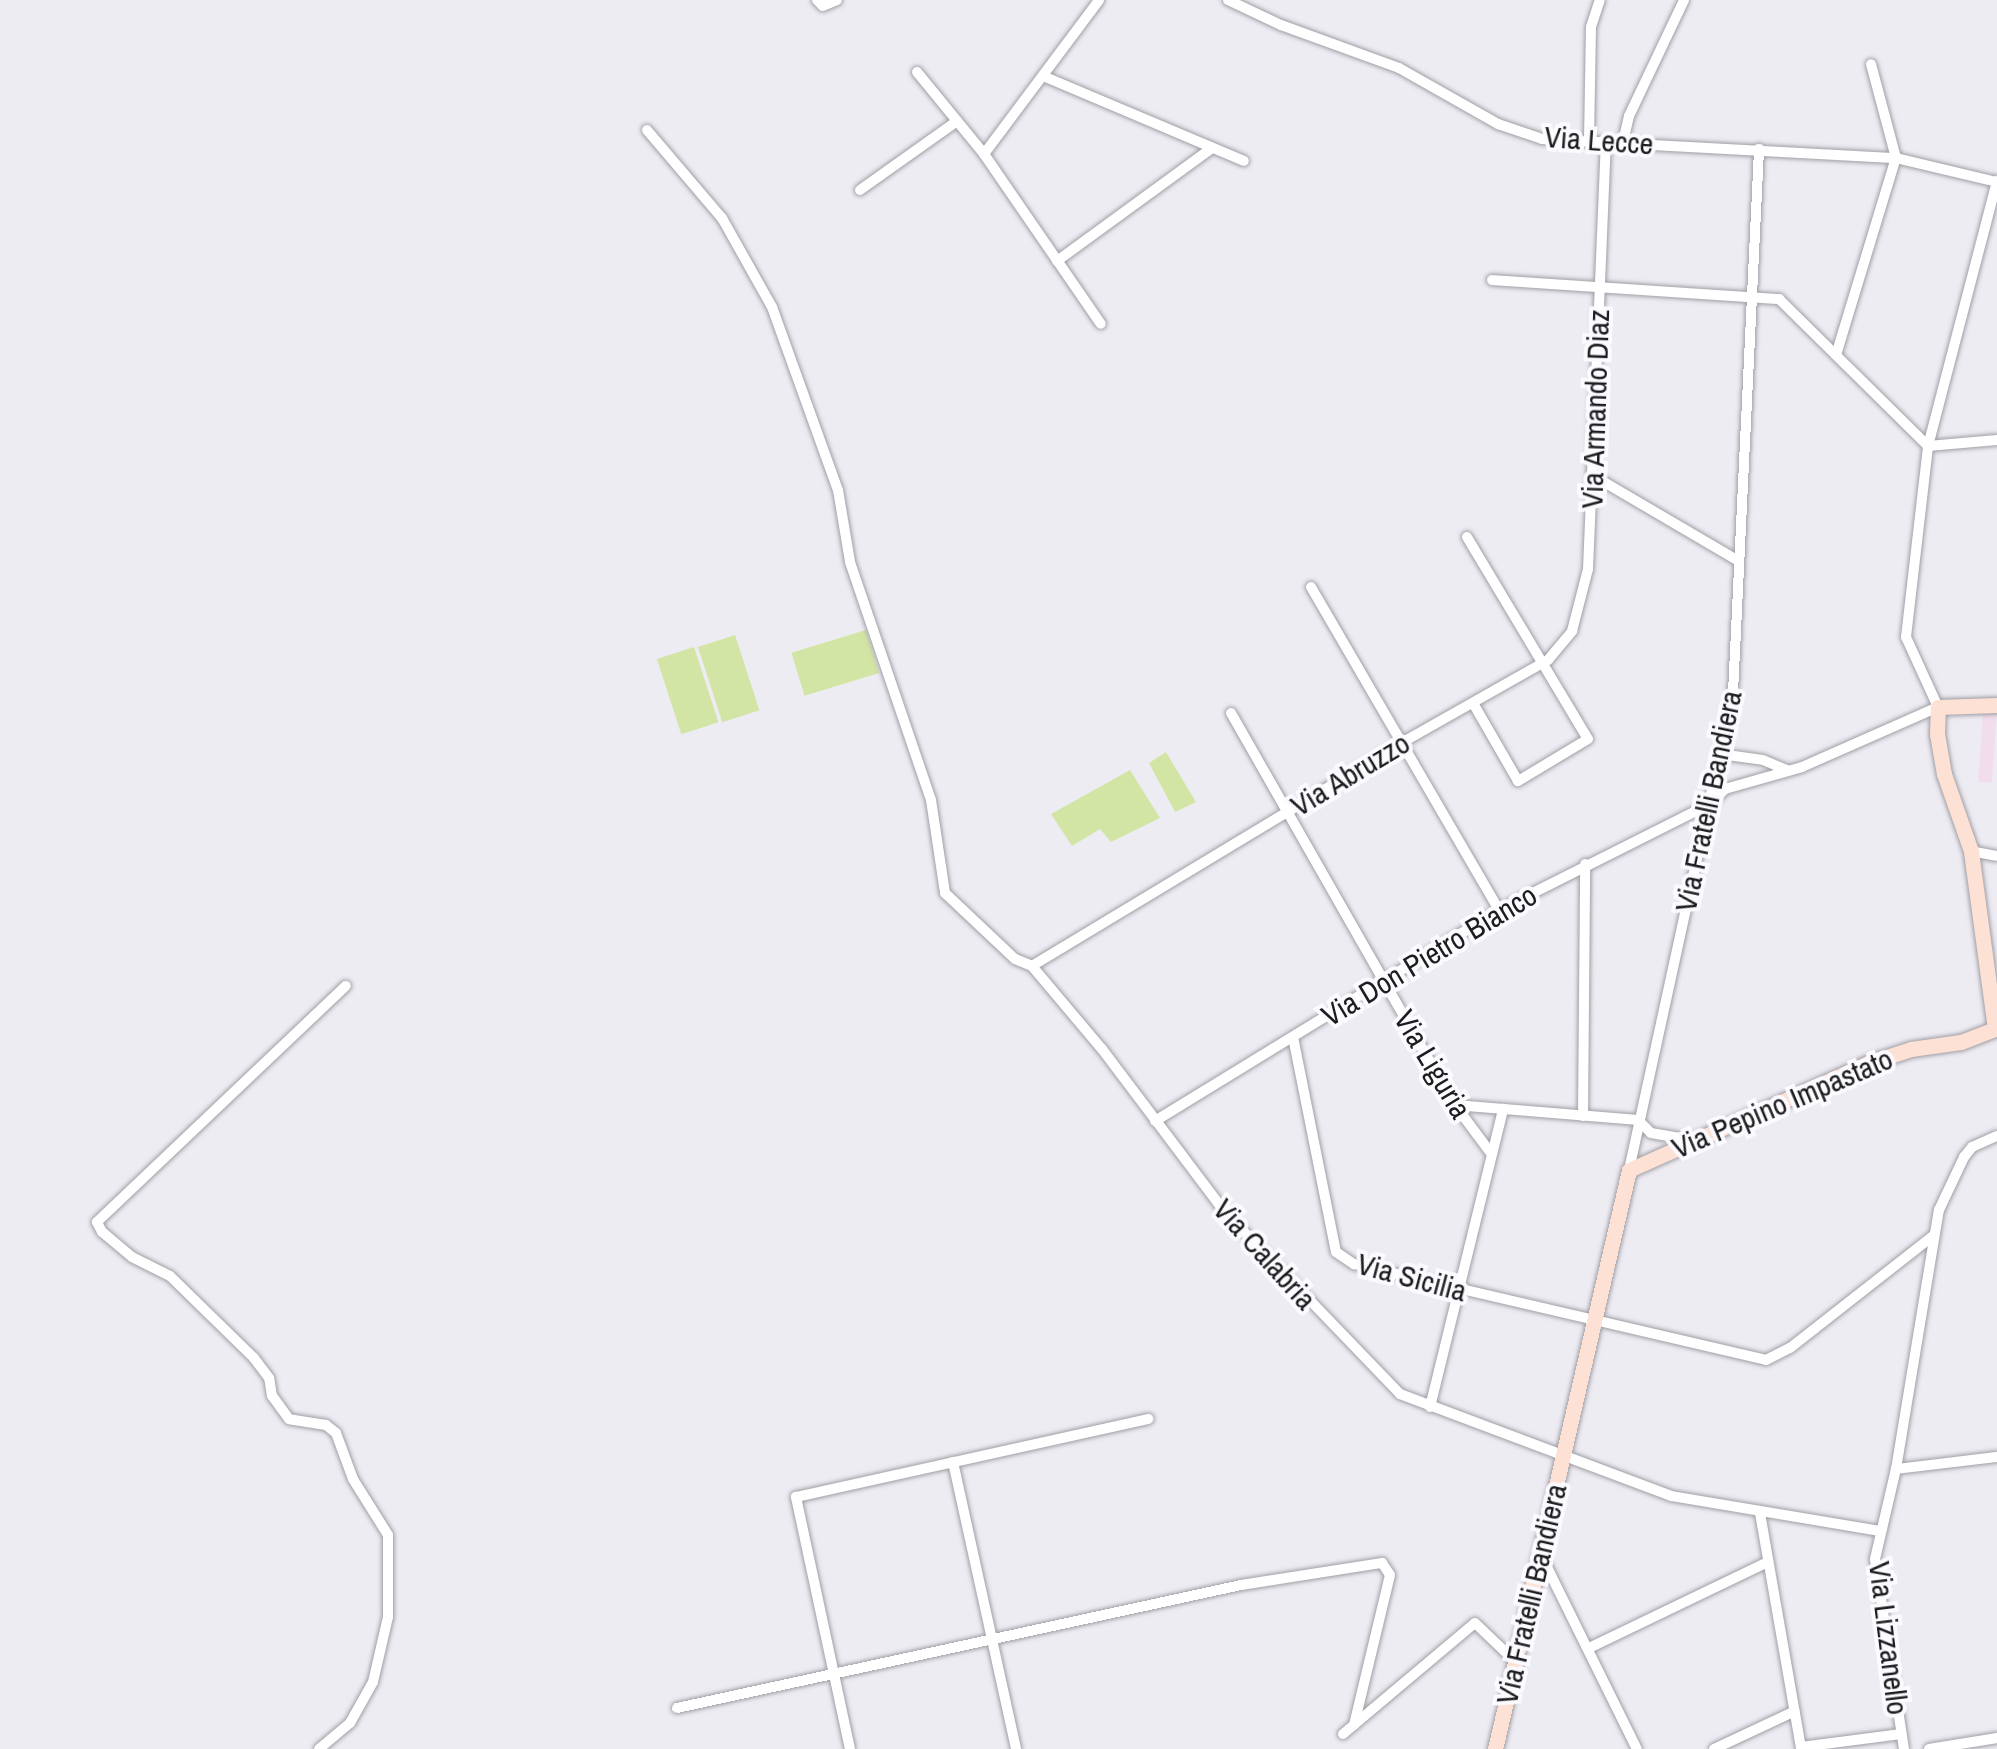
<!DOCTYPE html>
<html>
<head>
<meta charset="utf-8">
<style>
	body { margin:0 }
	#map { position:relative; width:1997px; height:1749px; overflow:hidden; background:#eeecf3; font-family:"Archivo Narrow",sans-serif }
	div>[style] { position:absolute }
	.education>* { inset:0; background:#f1ddec; transform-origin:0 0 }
	.green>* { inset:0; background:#d3e5a5; transform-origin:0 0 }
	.roads { filter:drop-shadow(0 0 2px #a09fa5) drop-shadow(0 0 2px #a09fa5) }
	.street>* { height:10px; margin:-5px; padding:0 5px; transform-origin:5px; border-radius:5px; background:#fff }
	.secondary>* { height:15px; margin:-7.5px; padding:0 7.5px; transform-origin:7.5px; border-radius:7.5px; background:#fde1d4 }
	span { translate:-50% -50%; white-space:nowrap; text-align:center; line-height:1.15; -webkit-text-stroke:8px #fbfaff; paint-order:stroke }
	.street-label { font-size:30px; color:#1c1b1e }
</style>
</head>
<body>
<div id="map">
	<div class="education">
		<div style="left:1983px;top:711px;width:14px;height:71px;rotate:4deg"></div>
	</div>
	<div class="green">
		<div style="left:866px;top:630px;width:45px;height:78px;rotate:73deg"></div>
		<div style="left:735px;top:635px;width:79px;height:39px;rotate:72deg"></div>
		<div style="left:694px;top:647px;width:79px;height:39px;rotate:72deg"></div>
		<div style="clip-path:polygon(1166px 752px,1196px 802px,1175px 812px,1149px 763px)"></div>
		<div style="clip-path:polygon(1130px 770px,1160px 818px,1111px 842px,1100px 829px,1072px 846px,1051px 814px)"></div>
	</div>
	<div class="roads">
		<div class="street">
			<div style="left:817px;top:0;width:8px;rotate:45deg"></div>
			<div style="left:823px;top:6px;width:15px;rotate:-23deg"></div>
			<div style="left:1228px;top:0;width:59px;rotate:25.3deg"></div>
			<div style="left:1281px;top:25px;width:126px;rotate:20deg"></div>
			<div style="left:1399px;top:68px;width:114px;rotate:29.5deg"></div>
			<div style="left:1498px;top:124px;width:46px;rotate:18.8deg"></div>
			<div style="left:1542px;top:139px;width:355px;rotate:3.1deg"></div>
			<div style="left:1896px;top:158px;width:104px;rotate:13.4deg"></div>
			<div style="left:917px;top:72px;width:106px;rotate:50.7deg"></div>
			<div style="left:984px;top:154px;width:206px;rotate:55.5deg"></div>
			<div style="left:1043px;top:76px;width:218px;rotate:22.9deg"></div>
			<div style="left:647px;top:130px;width:116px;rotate:49.6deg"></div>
			<div style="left:722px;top:218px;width:102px;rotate:60.7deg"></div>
			<div style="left:772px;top:307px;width:195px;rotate:70.2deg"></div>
			<div style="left:838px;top:490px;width:73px;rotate:80.5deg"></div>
			<div style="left:850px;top:562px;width:251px;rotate:71.2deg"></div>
			<div style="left:931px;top:800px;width:94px;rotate:81.4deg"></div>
			<div style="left:945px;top:893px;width:96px;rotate:43.3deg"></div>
			<div style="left:1015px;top:959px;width:18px;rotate:22deg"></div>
			<div style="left:1032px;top:966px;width:109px;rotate:49.9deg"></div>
			<div style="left:1102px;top:1049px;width:203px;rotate:53deg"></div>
			<div style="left:1224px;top:1211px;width:254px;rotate:46.1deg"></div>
			<div style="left:1400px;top:1394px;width:290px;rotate:20.6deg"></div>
			<div style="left:1671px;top:1496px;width:213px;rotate:9.5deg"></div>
			<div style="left:1589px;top:141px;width:114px;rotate:-89deg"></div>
			<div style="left:1591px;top:27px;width:28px;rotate:-72deg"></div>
			<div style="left:1623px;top:142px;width:27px;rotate:-77deg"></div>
			<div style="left:1629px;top:116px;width:128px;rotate:-64.6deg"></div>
			<div style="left:984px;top:154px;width:192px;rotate:-53.2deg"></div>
			<div style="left:860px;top:190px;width:119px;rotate:-35.4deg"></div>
			<div style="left:1057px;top:261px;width:192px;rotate:-36.1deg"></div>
			<div style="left:1492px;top:280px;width:288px;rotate:3.8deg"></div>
			<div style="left:1779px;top:299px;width:209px;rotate:44.6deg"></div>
			<div style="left:1928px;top:446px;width:69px;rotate:-5deg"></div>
			<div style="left:1836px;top:355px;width:206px;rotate:-73.1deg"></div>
			<div style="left:1896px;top:158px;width:97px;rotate:-104.9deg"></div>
			<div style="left:1592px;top:475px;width:168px;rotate:30.4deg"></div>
			<div style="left:1467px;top:537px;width:235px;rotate:59.1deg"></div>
			<div style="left:1588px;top:739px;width:82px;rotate:149deg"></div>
			<div style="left:1518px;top:781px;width:90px;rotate:-120deg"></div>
			<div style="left:1311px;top:587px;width:374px;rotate:59.8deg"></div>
			<div style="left:1231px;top:713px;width:451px;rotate:60.3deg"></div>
			<div style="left:1455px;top:1105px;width:59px;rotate:53.3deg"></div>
			<div style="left:1720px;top:754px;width:43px;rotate:7.9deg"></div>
			<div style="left:1763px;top:760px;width:26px;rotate:23deg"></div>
			<div style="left:1971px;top:851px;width:26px;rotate:11deg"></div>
			<div style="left:1032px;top:966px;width:433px;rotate:-31.1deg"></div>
			<div style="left:1403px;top:742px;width:167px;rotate:-29.5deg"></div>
			<div style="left:1548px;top:660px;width:38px;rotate:-50deg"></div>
			<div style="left:1572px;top:631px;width:64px;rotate:-75.5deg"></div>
			<div style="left:1588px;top:569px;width:428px;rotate:-87.6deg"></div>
			<div style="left:1293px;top:1037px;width:219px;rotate:78.7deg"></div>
			<div style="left:1336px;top:1252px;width:22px;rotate:34deg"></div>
			<div style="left:1354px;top:1264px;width:423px;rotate:13.1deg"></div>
			<div style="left:1766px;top:1360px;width:27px;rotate:-27deg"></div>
			<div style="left:1790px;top:1348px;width:182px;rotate:-38.1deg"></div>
			<div style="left:1455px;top:1105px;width:184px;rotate:4.7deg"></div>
			<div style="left:1638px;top:1120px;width:18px;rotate:45deg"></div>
			<div style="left:1651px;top:1133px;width:41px;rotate:9.9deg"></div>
			<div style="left:1583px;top:1116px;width:252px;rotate:-89.5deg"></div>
			<div style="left:1155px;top:1121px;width:404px;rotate:-31.5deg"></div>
			<div style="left:1499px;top:910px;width:236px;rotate:-26.7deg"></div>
			<div style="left:1710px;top:804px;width:21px;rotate:-45deg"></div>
			<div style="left:1725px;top:789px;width:80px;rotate:-15.9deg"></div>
			<div style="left:1802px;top:767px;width:149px;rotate:-23.8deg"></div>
			<div style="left:1938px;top:707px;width:77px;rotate:-114.6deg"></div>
			<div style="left:1906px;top:637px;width:192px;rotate:-83.4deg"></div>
			<div style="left:1928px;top:446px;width:274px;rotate:-75.4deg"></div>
			<div style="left:1629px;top:1170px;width:488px;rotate:-77.7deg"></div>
			<div style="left:1733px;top:693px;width:545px;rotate:-87.26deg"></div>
			<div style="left:1430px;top:1407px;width:307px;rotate:-76.2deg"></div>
			<div style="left:953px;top:1462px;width:294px;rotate:77.6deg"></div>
			<div style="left:1896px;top:1469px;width:102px;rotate:-6.8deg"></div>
			<div style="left:1760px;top:1513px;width:240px;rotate:80.1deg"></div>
			<div style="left:1541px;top:1555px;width:216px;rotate:63.7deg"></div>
			<div style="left:1589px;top:1648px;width:199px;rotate:-25.7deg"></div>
			<div style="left:677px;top:1708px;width:577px;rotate:-12.3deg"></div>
			<div style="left:1241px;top:1585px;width:143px;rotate:-8.9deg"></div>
			<div style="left:1382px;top:1563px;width:14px;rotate:56deg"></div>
			<div style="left:1390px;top:1575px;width:154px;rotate:103.5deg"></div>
			<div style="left:1343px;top:1734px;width:172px;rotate:-40.1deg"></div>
			<div style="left:1475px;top:1623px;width:57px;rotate:43.6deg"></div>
			<div style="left:1801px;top:1747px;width:101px;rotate:-7.4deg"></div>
			<div style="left:319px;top:1749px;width:40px;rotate:-40deg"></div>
			<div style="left:350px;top:1723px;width:47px;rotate:-60.7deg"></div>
			<div style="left:373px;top:1682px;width:67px;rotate:-77deg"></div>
			<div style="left:388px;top:1617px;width:82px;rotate:-90deg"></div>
			<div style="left:388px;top:1535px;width:66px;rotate:-122deg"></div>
			<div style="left:353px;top:1479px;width:49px;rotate:-110.3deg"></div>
			<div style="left:336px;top:1433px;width:13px;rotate:-141deg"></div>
			<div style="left:326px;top:1425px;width:37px;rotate:-171deg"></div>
			<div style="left:289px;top:1419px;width:29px;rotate:-126deg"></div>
			<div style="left:272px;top:1396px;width:18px;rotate:-99deg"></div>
			<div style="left:269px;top:1378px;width:25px;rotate:-127deg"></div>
			<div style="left:254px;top:1358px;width:117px;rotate:-135.7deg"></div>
			<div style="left:170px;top:1276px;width:42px;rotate:-153.4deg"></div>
			<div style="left:132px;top:1257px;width:39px;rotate:-140deg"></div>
			<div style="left:102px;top:1232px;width:11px;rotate:-117deg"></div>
			<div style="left:97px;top:1222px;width:343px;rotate:-43.5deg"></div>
			<div style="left:850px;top:1749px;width:258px;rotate:-102.1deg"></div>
			<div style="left:796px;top:1497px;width:361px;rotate:-12.5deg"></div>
			<div style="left:1714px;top:1749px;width:89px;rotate:-25.1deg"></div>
			<div style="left:1904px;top:1749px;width:192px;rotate:-98.7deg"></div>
			<div style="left:1875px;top:1559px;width:92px;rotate:-76.9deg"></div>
			<div style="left:1896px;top:1469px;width:263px;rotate:-80.6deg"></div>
			<div style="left:1939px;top:1210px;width:59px;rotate:-64.7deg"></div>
			<div style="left:1964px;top:1157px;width:13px;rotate:-51deg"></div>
			<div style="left:1972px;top:1147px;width:27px;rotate:-24deg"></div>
			<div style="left:1929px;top:1749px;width:69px;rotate:-9.2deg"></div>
		</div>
		<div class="secondary">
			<div style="left:1495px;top:1749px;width:594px;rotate:-76.97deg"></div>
			<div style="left:1629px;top:1170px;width:262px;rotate:-24.1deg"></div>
			<div style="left:1868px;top:1063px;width:45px;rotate:-18deg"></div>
			<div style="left:1911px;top:1049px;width:50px;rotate:-8deg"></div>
			<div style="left:1961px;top:1042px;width:36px;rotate:-21deg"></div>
			<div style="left:1995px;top:1029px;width:180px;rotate:-97.7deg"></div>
			<div style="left:1971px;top:851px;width:82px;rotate:-109.3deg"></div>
			<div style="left:1944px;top:774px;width:41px;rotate:-99.9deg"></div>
			<div style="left:1937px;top:734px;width:27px;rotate:-88deg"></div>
			<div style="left:1938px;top:707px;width:59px;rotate:-1.9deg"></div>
		</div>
	</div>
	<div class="street-label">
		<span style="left:1599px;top:140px;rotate:4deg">Via Lecce</span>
		<span style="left:1595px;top:409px;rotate:-88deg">Via Armando Diaz</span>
		<span style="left:1350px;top:774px;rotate:-31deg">Via Abruzzo</span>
		<span style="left:1708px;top:801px;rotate:-78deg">Via Fratelli Bandiera</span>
		<span style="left:1429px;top:955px;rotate:-31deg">Via Don Pietro Bianco</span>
		<span style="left:1433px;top:1064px;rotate:59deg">Via Liguria</span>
		<span style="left:1782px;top:1103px;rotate:-23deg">Via Pepino Impastato</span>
		<span style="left:1265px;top:1254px;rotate:48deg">Via Calabria</span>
		<span style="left:1412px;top:1277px;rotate:15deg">Via Sicilia</span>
		<span style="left:1531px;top:1594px;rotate:-77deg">Via Fratelli Bandiera</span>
		<span style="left:1889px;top:1638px;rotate:83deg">Via Lizzanello</span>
	</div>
</div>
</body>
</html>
